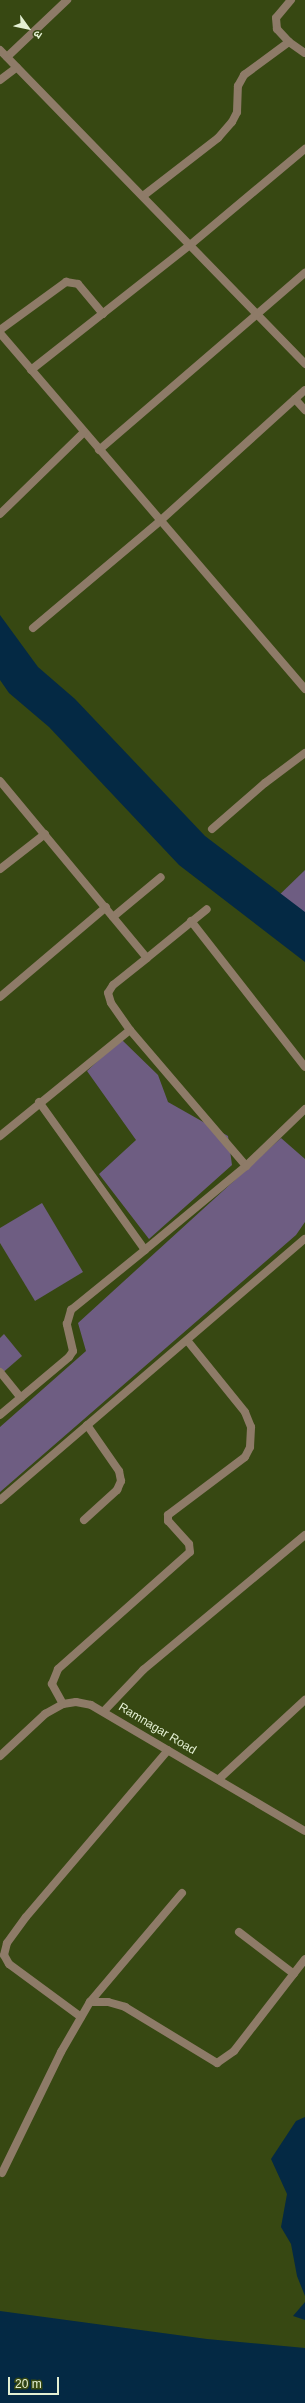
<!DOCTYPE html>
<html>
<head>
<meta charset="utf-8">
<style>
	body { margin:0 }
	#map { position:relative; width:305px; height:2403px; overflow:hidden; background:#374812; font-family:Arial,"Noto Sans Devanagari",sans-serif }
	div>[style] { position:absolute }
	.green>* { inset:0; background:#6e5d82 }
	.water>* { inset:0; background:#042944 }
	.minor>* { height:8px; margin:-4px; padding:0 4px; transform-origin:4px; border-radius:4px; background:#8e7b68 }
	span { translate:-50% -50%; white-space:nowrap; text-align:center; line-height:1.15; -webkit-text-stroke:3px #374812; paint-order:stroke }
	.street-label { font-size:12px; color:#e4f0d3 }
	.north { position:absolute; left:8px; top:8px; width:40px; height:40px; -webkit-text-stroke:3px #374812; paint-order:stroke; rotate:123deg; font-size:11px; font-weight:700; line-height:16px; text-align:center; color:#e4f0d3 }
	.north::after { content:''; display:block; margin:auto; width:14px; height:18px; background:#e4f0d3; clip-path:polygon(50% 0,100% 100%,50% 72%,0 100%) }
	.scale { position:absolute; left:8px; top:2377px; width:51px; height:18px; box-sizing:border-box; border:2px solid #e4f0d3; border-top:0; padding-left:5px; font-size:12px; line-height:14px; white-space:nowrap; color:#e4f0d3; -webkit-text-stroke:3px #374812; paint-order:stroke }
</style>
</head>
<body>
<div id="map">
	<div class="green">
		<div style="clip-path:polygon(305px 870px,305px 930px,272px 902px)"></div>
		<div style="clip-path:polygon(121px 1039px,158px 1075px,168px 1102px,228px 1136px,232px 1165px,149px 1239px,99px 1174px,136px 1140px,87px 1071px)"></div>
		<div style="clip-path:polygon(281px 1138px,305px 1159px,305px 1222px,296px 1235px,0 1492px,0 1427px,86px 1351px,78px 1323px)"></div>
		<div style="clip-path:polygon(42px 1203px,83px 1272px,35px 1301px,0 1243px,0 1228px)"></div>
		<div style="clip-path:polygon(4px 1334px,22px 1356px,0 1375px,0 1338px)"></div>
	</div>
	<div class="water">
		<div style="clip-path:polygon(0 615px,38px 667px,75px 699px,205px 836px,305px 912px,305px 962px,179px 865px,49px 727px,9px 693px,0 680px)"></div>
		<div style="clip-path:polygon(305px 2117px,305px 2296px,297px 2276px,291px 2244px,281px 2227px,287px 2194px,271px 2159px,296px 2121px)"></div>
		<div style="clip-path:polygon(305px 2302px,305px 2320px,293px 2316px)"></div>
		<div style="clip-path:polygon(0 2311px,207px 2339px,305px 2348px,305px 2403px,0 2403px)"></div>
	</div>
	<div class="minor">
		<div style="left:291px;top:0;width:23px;rotate:130deg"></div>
		<div style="left:276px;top:18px;width:11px;rotate:85deg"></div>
		<div style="left:277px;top:29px;width:18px;rotate:47deg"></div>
		<div style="left:289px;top:42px;width:19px;rotate:35deg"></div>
		<div style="left:0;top:50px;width:438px;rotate:45.8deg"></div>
		<div style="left:7px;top:57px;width:83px;rotate:-43.5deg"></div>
		<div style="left:0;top:80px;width:21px;rotate:-37deg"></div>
		<div style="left:143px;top:196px;width:95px;rotate:-37.7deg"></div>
		<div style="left:218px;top:138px;width:21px;rotate:-49deg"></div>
		<div style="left:232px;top:122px;width:11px;rotate:-63deg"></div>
		<div style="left:237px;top:112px;width:26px;rotate:-88deg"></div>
		<div style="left:238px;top:86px;width:13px;rotate:-61deg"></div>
		<div style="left:244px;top:75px;width:56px;rotate:-36.3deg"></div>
		<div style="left:0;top:330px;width:82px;rotate:-36deg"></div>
		<div style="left:66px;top:282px;width:12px;rotate:9deg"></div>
		<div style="left:78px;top:284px;width:39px;rotate:50deg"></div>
		<div style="left:0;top:333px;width:469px;rotate:49.4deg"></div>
		<div style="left:31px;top:370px;width:202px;rotate:-38.2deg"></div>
		<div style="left:190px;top:245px;width:150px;rotate:-39.9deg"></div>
		<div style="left:295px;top:399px;width:15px;rotate:48deg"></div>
		<div style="left:99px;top:450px;width:272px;rotate:-40.7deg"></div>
		<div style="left:0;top:514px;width:117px;rotate:-44.3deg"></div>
		<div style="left:33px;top:628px;width:166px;rotate:-40.1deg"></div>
		<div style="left:160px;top:521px;width:195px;rotate:-42.1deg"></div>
		<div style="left:0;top:781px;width:230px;rotate:50.3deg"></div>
		<div style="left:147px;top:958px;width:43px;rotate:141.5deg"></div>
		<div style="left:113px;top:985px;width:9px;rotate:122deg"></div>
		<div style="left:108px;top:993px;width:10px;rotate:73deg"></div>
		<div style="left:111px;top:1003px;width:33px;rotate:55deg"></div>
		<div style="left:130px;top:1030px;width:168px;rotate:140.8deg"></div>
		<div style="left:212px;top:829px;width:70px;rotate:-41deg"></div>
		<div style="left:265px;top:783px;width:50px;rotate:-36.9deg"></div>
		<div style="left:0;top:869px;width:57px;rotate:-37.9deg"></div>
		<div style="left:113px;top:917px;width:62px;rotate:-39.8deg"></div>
		<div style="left:191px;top:921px;width:185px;rotate:52deg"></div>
		<div style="left:147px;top:958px;width:77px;rotate:-39.2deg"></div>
		<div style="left:0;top:997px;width:139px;rotate:-40.3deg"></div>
		<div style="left:130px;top:1030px;width:179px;rotate:49.5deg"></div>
		<div style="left:246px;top:1166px;width:131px;rotate:140.3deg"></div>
		<div style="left:246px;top:1166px;width:82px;rotate:-44deg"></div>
		<div style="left:0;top:1372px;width:33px;rotate:51deg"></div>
		<div style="left:0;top:1415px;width:90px;rotate:-40deg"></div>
		<div style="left:69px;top:1357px;width:7px;rotate:-56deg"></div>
		<div style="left:73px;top:1351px;width:28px;rotate:-103deg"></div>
		<div style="left:67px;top:1324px;width:15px;rotate:-74deg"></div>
		<div style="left:71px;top:1310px;width:95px;rotate:-39deg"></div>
		<div style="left:145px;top:1250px;width:182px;rotate:-125.6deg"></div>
		<div style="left:0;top:1500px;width:401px;rotate:-40.6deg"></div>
		<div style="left:84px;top:1520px;width:45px;rotate:-42.3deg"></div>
		<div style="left:117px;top:1490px;width:10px;rotate:-66deg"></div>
		<div style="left:121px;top:1481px;width:10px;rotate:-101deg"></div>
		<div style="left:119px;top:1471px;width:56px;rotate:-124.8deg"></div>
		<div style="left:63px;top:1704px;width:23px;rotate:-119deg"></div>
		<div style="left:52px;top:1684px;width:16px;rotate:-68deg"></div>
		<div style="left:58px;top:1669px;width:176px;rotate:-41.6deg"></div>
		<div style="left:190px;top:1552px;width:8px;rotate:-97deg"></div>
		<div style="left:189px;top:1544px;width:31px;rotate:-132deg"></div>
		<div style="left:168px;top:1521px;width:6px;rotate:-90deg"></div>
		<div style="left:168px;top:1515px;width:96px;rotate:-37deg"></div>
		<div style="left:245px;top:1457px;width:11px;rotate:-63deg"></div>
		<div style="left:250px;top:1447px;width:20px;rotate:-87deg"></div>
		<div style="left:251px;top:1427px;width:16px;rotate:-112deg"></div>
		<div style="left:245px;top:1412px;width:92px;rotate:-128.9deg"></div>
		<div style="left:104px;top:1711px;width:57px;rotate:-46.4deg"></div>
		<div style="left:143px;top:1670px;width:211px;rotate:-39.8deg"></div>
		<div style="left:0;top:1756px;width:62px;rotate:-43deg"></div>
		<div style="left:45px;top:1714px;width:21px;rotate:-29deg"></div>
		<div style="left:63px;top:1704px;width:13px;rotate:-9deg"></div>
		<div style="left:76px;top:1702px;width:15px;rotate:11deg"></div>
		<div style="left:91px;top:1705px;width:248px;rotate:30.5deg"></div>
		<div style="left:219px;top:1779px;width:117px;rotate:-42.6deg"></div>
		<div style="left:182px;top:1893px;width:143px;rotate:130.2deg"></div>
		<div style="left:90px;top:2002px;width:18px"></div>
		<div style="left:108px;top:2002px;width:18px;rotate:16deg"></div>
		<div style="left:125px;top:2007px;width:108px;rotate:31.3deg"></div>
		<div style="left:217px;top:2063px;width:21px;rotate:-35deg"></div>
		<div style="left:234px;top:2051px;width:116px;rotate:-52.3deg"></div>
		<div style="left:239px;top:1932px;width:69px;rotate:37.4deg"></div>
		<div style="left:81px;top:2017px;width:89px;rotate:-143.6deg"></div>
		<div style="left:9px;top:1964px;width:10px;rotate:-119deg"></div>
		<div style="left:4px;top:1955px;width:12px;rotate:-76deg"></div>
		<div style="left:7px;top:1943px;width:32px;rotate:-54deg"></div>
		<div style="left:26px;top:1917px;width:219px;rotate:-49.6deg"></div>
		<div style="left:2px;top:2173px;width:135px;rotate:-64deg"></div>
		<div style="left:61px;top:2052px;width:58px;rotate:-59.9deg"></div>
	</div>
	<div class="street-label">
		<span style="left:157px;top:1729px;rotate:31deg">Ramnagar Road</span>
	</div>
	<div class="north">उ</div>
	<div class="scale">20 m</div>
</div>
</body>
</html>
